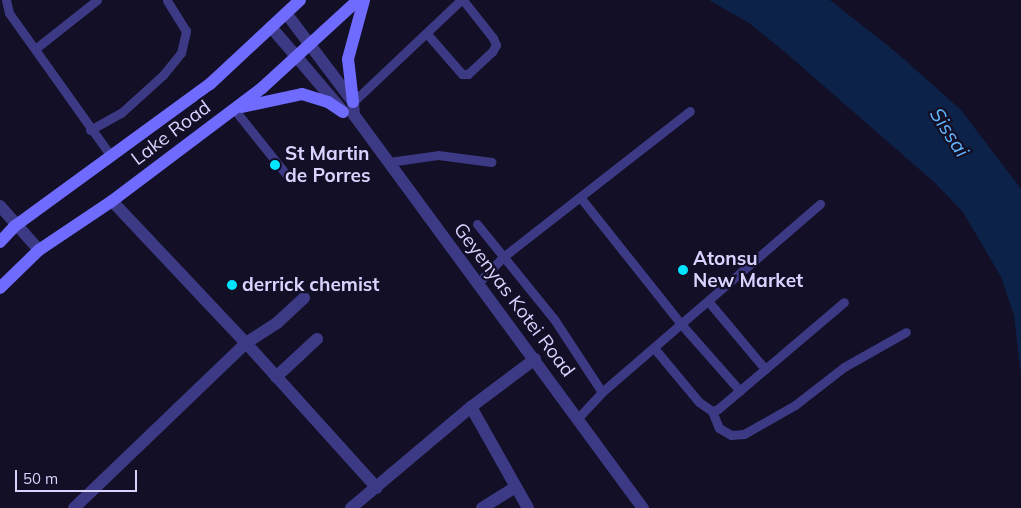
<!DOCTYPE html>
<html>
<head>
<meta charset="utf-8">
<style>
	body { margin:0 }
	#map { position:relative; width:1021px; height:508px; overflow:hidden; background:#130f26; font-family:Mulish,sans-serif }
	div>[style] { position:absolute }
	.water>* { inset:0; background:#0c2248 }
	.service>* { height:9px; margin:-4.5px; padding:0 4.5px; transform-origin:4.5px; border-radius:4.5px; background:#3d3a85 }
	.minor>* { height:12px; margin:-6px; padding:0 6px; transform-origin:6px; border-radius:6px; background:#3d3a85 }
	.tertiary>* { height:12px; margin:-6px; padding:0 6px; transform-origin:6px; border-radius:6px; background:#3d3a85 }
	.secondary>* { height:12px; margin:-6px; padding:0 6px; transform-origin:6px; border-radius:6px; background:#6f6bff }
	.dots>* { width:14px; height:14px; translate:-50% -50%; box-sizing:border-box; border:2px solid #130f26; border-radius:50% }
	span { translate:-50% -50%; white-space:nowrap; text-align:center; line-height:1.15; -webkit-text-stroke:4.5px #130f26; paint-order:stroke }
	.street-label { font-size:19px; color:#d9d4ff }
	.poi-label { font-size:19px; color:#d9d4ff; font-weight:700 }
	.left { translate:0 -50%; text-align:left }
	.water-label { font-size:20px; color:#62b6ff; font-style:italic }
	.scale { position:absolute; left:15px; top:470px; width:122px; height:22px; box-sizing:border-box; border:2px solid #d9d4ff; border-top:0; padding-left:6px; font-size:15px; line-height:18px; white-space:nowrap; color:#d9d4ff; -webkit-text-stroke:4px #130f26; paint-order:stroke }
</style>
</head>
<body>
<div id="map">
	<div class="water">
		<div style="clip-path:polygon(709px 0,830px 0,897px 53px,961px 110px,1021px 189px,1021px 377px,1014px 315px,1001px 277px,963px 212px,934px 182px,786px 53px,749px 23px)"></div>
	</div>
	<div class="service">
		<div style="left:6px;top:0;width:13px;rotate:77deg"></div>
		<div style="left:9px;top:13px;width:176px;rotate:54.5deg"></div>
		<div style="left:428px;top:35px;width:52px;rotate:48.9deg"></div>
		<div style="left:462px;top:74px;width:6px"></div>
		<div style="left:468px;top:74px;width:33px;rotate:-43deg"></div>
		<div style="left:492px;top:52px;width:8px;rotate:-60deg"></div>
		<div style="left:496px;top:45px;width:8px;rotate:-113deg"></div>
		<div style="left:493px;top:38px;width:48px;rotate:-128.3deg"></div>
		<div style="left:35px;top:49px;width:79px;rotate:-38.3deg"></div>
		<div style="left:353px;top:102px;width:149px;rotate:-43.4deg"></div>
		<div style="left:234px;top:109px;width:88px;rotate:51.4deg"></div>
		<div style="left:90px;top:130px;width:35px;rotate:-29deg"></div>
		<div style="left:121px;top:113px;width:57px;rotate:-42.1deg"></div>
		<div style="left:163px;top:75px;width:28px;rotate:-51deg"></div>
		<div style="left:181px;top:53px;width:23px;rotate:-77deg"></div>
		<div style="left:186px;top:31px;width:36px;rotate:-122deg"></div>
		<div style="left:389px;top:162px;width:49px;rotate:-8.1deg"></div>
		<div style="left:438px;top:155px;width:54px;rotate:7.4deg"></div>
		<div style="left:580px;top:197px;width:162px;rotate:51.5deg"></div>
		<div style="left:681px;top:324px;width:89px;rotate:48.6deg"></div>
		<div style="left:477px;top:224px;width:122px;rotate:51deg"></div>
		<div style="left:554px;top:319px;width:87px;rotate:56.7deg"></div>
		<div style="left:477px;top:284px;width:37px;rotate:-46deg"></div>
		<div style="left:503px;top:257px;width:237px;rotate:-38deg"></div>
		<div style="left:708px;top:301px;width:89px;rotate:50deg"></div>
		<div style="left:654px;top:348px;width:70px;rotate:50.2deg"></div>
		<div style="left:699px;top:402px;width:16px;rotate:35deg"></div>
		<div style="left:712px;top:411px;width:6px;rotate:-18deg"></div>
		<div style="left:718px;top:409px;width:165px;rotate:-40.3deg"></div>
		<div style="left:712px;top:411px;width:18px;rotate:68deg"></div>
		<div style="left:719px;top:428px;width:14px;rotate:30deg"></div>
		<div style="left:731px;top:435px;width:13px;rotate:-4deg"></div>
		<div style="left:744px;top:434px;width:59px;rotate:-29.6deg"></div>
		<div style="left:795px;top:405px;width:62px;rotate:-37.8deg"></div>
		<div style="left:844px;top:367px;width:71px;rotate:-29.4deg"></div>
		<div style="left:578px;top:418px;width:35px;rotate:-47deg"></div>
		<div style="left:602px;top:392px;width:288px;rotate:-40.8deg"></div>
	</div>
	<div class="minor">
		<div style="left:112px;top:201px;width:195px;rotate:46.7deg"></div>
		<div style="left:246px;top:343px;width:37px;rotate:-33deg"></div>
		<div style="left:277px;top:323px;width:37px;rotate:-43deg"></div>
		<div style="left:276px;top:377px;width:56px;rotate:-42.8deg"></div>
		<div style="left:471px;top:407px;width:116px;rotate:60.6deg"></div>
		<div style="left:74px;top:508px;width:238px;rotate:-43.8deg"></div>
		<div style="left:246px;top:343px;width:195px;rotate:47.9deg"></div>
		<div style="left:351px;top:508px;width:157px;rotate:-40.1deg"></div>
		<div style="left:471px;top:407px;width:80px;rotate:-36.9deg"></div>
		<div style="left:482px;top:508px;width:39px;rotate:-32deg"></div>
	</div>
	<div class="tertiary">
		<div style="left:286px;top:13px;width:111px;rotate:53deg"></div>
		<div style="left:353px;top:102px;width:13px;rotate:86deg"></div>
		<div style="left:354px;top:115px;width:488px;rotate:53.7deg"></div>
		<div style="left:271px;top:27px;width:108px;rotate:49.5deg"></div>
		<div style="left:0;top:206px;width:59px;rotate:48.4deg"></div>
	</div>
	<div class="secondary">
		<div style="left:353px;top:102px;width:43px;rotate:-96.6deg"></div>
		<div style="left:348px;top:59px;width:61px;rotate:-74.8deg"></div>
		<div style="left:242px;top:107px;width:61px;rotate:-12.2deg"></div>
		<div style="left:302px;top:94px;width:27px;rotate:17deg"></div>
		<div style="left:328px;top:102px;width:18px;rotate:34deg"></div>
		<div style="left:0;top:242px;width:22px;rotate:-47deg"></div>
		<div style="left:15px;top:226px;width:241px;rotate:-36.1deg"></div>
		<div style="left:210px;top:84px;width:123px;rotate:-43deg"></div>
		<div style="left:0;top:288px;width:54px;rotate:-44.3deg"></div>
		<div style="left:39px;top:250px;width:88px;rotate:-33.9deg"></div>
		<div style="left:112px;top:201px;width:188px;rotate:-37deg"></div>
		<div style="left:262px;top:88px;width:130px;rotate:-42.5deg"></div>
	</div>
	<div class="dots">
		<div style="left:275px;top:165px;background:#00e5ff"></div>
		<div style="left:683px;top:270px;background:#00e5ff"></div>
		<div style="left:232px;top:285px;background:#00e5ff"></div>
	</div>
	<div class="street-label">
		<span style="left:171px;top:133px;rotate:-37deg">Lake Road</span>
		<span style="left:514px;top:300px;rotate:53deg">Geyenyas Kotei Road</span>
	</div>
	<div class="poi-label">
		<span class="left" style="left:285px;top:165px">St Martin<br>de Porres</span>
		<span class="left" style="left:693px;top:270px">Atonsu<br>New Market</span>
		<span class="left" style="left:242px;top:285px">derrick chemist</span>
	</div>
	<div class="water-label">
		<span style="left:950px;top:132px;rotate:57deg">Sissai</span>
	</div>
	<div class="scale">50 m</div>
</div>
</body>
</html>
